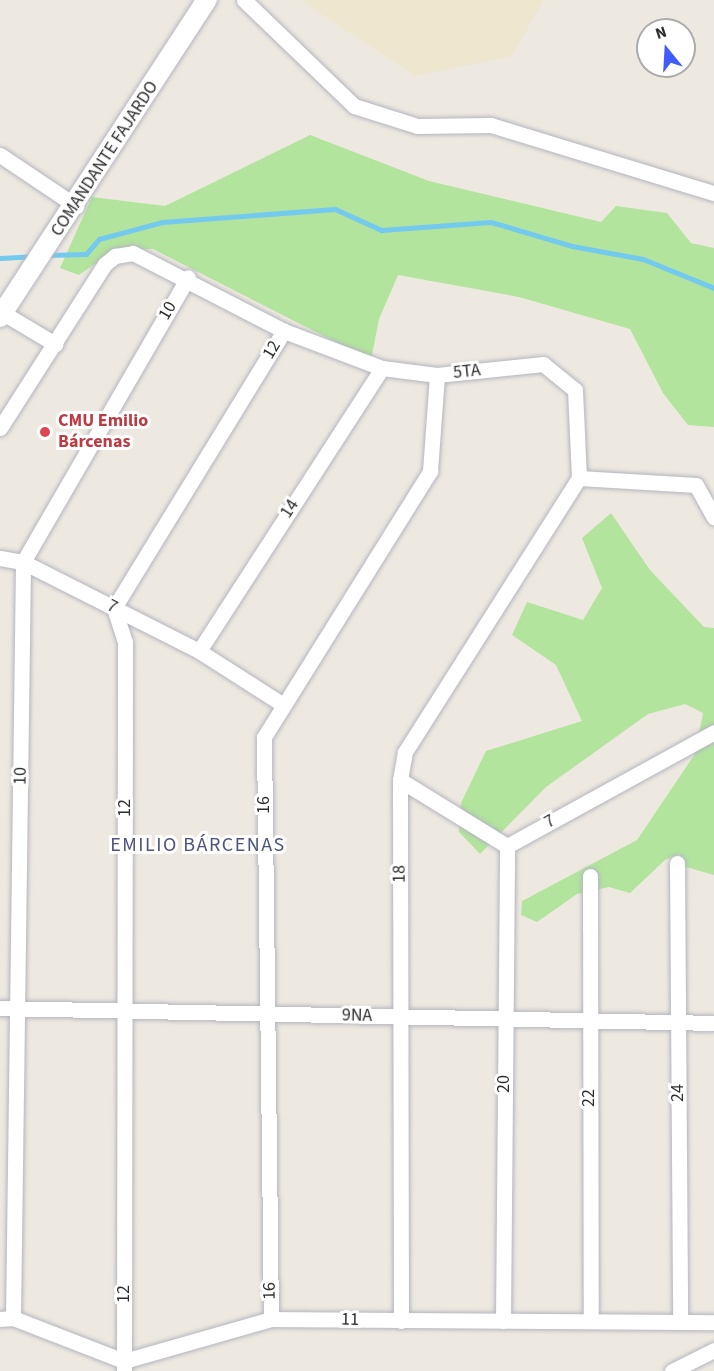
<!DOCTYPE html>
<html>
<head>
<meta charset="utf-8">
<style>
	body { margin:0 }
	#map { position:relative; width:714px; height:1371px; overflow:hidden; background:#eee9e0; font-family:"Source Sans 3",sans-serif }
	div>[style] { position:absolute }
	.education>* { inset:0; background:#efe6d0 }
	.green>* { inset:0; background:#b2e49d }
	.stream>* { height:5px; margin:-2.5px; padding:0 2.5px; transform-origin:2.5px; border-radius:2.5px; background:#74c9ef }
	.roads { filter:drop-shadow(0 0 2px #b3b5c0) drop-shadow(0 0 2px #b3b5c0) }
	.minor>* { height:15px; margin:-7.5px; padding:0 7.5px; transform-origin:7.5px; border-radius:7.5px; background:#fff }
	.tertiary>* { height:20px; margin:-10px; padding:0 10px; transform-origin:10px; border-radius:10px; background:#fff }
	.dots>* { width:16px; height:16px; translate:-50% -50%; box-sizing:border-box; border:3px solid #fff; border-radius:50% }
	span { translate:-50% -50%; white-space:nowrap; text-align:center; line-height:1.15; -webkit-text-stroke:6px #fff; paint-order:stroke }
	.street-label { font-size:18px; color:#2d2d2d }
	.health-label { font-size:18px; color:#be3a42; font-weight:700 }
	.left { translate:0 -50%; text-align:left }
	.neighbourhood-label { font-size:20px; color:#4d537e; letter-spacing:1.5px }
	.north { position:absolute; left:636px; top:18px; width:60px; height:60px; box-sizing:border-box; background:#fff; border:2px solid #ababab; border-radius:50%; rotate:342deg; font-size:16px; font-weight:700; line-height:24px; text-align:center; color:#2d2d2d }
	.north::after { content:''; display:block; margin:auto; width:21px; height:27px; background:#415cfa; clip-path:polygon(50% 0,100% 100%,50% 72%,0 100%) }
</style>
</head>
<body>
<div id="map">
	<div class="education">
		<div style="clip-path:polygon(300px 0,544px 0,512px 56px,415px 76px)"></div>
	</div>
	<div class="green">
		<div style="clip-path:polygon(310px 135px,429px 181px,601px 222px,616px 206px,667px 213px,691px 243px,714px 248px,714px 427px,688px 425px,663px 393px,630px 329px,519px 297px,398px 275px,379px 319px,371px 360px,153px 249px,114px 251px,79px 275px,60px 268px,92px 197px,165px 206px)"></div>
		<div style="clip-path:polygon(611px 513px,650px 570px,704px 627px,714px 628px,714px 875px,686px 867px,679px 854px,665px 860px,630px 893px,609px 887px,577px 894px,537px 922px,521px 915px,522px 901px,637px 840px,695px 754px,703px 713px,685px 704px,648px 714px,546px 787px,480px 854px,459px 832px,461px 803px,486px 751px,582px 721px,556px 665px,512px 635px,527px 602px,583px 620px,602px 588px,582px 538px)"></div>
	</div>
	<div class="stream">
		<div style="left:46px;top:255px;width:40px;rotate:-1.4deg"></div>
		<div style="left:86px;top:254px;width:20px;rotate:-49deg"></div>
		<div style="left:99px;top:239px;width:65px;rotate:-15.1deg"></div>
		<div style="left:162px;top:222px;width:173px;rotate:-4.3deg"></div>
		<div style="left:335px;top:209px;width:51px;rotate:24.5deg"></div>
		<div style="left:381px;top:230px;width:110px;rotate:-4.2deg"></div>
		<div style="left:491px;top:222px;width:84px;rotate:16.5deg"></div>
		<div style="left:572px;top:246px;width:72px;rotate:10.4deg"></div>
		<div style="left:643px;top:259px;width:77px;rotate:22.2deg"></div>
		<div style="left:0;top:258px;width:34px;rotate:-3deg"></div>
	</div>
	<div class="roads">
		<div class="minor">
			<div style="left:244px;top:0;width:153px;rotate:43.9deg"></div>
			<div style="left:354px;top:106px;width:66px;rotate:17.6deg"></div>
			<div style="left:417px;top:126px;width:74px;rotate:-0.8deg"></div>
			<div style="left:491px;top:125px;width:233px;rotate:17deg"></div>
			<div style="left:0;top:155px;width:92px;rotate:33.9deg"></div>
			<div style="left:3px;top:313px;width:61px;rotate:30.8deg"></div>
			<div style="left:0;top:428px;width:195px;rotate:-57.4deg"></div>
			<div style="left:105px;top:264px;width:13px;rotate:-39deg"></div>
			<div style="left:115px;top:256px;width:18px;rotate:-9deg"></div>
			<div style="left:133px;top:253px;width:170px;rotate:27.3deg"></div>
			<div style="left:284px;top:331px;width:105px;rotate:20.7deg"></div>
			<div style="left:382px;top:368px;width:55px;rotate:7.3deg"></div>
			<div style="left:437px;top:375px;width:107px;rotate:-5.9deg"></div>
			<div style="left:543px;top:364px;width:41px;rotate:39.1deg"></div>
			<div style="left:575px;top:390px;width:88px;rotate:87.4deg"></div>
			<div style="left:579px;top:478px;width:117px;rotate:3.4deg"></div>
			<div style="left:696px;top:485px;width:37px;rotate:61deg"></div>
			<div style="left:0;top:558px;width:23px;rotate:10deg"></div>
			<div style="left:23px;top:562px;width:197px;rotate:26.8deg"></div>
			<div style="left:199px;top:651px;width:98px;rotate:32.6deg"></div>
			<div style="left:199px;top:651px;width:337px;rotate:-57.1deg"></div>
			<div style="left:400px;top:780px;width:126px;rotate:31.7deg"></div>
			<div style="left:507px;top:846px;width:236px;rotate:-28.8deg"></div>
			<div style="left:677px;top:863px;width:459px;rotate:89.6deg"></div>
			<div style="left:590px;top:876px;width:445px;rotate:89.9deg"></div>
			<div style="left:0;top:1008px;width:714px;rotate:1.2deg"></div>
			<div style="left:13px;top:1318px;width:756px;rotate:-89.24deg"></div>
			<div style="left:23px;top:562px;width:329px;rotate:-59.9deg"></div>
			<div style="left:0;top:1319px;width:13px;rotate:-4deg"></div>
			<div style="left:13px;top:1318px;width:119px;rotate:21.2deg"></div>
			<div style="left:124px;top:1361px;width:153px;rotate:-15.9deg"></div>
			<div style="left:271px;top:1319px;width:443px;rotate:0.4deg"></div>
			<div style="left:271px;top:1319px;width:582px;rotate:-90.69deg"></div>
			<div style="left:264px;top:737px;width:314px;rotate:-58deg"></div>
			<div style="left:430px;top:471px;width:96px;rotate:-85.8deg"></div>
			<div style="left:401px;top:1321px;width:541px;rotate:-90.11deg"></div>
			<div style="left:400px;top:780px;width:28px;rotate:-80deg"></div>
			<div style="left:405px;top:752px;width:325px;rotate:-57.6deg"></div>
			<div style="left:503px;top:1321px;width:475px;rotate:-89.5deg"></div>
			<div style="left:124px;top:1371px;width:729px;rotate:-89.92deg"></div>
			<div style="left:125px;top:642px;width:36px;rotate:-108deg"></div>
			<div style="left:114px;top:608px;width:325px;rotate:-58.5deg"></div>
			<div style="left:672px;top:1371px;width:47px;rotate:-26.6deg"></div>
		</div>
		<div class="tertiary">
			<div style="left:0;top:317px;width:379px;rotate:-56.9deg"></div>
		</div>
	</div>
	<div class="dots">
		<div style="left:45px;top:432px;background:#e0444e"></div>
	</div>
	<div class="street-label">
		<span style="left:105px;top:159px;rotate:-57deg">COMANDANTE FAJARDO</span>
		<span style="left:168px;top:311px;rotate:-60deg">10</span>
		<span style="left:272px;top:350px;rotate:-59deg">12</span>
		<span style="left:467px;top:372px;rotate:-6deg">5TA</span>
		<span style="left:290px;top:509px;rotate:-57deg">14</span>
		<span style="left:112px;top:607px;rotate:27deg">7</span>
		<span style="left:21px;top:776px;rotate:-89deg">10</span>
		<span style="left:264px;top:805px;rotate:-90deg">16</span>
		<span style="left:125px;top:808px;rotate:-90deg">12</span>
		<span style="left:550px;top:822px;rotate:-30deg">7</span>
		<span style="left:400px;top:874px;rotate:-90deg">18</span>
		<span style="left:357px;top:1016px;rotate:1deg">9NA</span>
		<span style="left:504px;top:1084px;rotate:-90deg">20</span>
		<span style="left:678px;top:1093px;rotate:-90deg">24</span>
		<span style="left:589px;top:1098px;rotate:-90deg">22</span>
		<span style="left:270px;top:1291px;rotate:-91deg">16</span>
		<span style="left:124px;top:1294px;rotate:-90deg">12</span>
		<span style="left:350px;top:1320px;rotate:1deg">11</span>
	</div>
	<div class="health-label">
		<span class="left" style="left:58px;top:432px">CMU Emilio<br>Bárcenas</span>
	</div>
	<div class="neighbourhood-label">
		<span style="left:198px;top:845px">EMILIO BÁRCENAS</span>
	</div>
	<div class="north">N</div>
</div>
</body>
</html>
